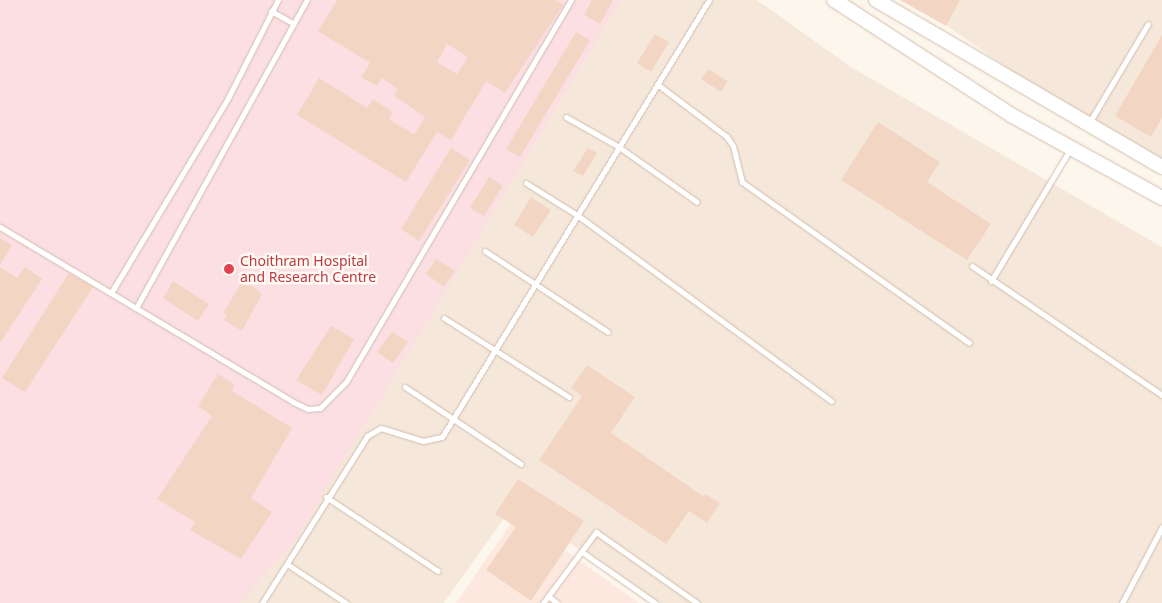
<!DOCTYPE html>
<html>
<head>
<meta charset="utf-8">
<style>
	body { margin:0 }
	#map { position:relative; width:1162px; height:603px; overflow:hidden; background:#fdf6ec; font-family:"Noto Sans",sans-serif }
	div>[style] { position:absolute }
	.residential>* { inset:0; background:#f5e8da }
	.commercial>* { inset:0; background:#fde8e0 }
	.medical>* { inset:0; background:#fbdfe3 }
	.building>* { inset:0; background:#f3d5c3 }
	.roads { filter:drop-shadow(0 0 1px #d1beb0) drop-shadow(0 0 1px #d1beb0) }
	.service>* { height:5px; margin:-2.5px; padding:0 2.5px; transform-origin:2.5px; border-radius:2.5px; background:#fff }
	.secondary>* { height:14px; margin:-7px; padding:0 7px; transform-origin:7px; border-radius:7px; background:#fff }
	.dots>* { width:14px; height:14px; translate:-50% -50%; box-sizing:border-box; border:2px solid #fffaf3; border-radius:50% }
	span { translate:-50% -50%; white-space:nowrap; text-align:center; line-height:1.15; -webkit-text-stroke:5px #fffaf3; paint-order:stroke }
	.health-label { font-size:14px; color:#be3a42 }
	.left { translate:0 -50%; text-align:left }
</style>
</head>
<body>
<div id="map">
	<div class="residential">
		<div style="clip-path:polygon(0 0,757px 0,851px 67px,1162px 247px,1162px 603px,659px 603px,513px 505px,444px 603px,0 603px)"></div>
		<div style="clip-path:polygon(910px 0,1162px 0,1162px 164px,1068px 110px)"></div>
	</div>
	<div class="commercial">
		<div style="clip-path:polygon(516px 516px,639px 603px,456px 603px)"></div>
	</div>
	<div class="medical">
		<div style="clip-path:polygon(0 0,621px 0,296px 539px,240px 603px,0 603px)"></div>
	</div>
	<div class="building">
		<div style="clip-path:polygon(evenodd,337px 0,555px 0,563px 5px,505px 93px,486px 81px,451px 140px,437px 132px,406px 182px,297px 115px,319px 78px,367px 108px,373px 99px,393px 112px,389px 119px,414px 135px,425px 117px,394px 96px,398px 89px,382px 78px,377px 86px,361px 77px,370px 63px,318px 31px,337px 0,447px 44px,468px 57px,457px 74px,437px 62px,447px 44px)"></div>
		<div style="clip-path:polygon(592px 0,613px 0,600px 24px,584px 15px)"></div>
		<div style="clip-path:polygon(900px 0,960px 0,946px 26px)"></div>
		<div style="clip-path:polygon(576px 32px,590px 40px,520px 157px,506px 149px)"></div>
		<div style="clip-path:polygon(655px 34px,669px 42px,651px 72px,637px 63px)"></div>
		<div style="clip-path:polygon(1162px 35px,1162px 118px,1151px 137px,1115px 116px)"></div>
		<div style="clip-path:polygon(708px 69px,728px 81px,721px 92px,701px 79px)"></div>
		<div style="clip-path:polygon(878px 122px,940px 162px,927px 182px,991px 224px,967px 260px,841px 180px)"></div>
		<div style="clip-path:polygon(451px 148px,470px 160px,419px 241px,401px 229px)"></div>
		<div style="clip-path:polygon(588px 148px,597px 153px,583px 176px,573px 171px)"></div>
		<div style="clip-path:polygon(489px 177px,503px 186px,484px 216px,470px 208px)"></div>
		<div style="clip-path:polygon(531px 197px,551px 210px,533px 237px,514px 225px)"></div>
		<div style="clip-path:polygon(0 238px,12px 245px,0 265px)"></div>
		<div style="clip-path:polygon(436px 259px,455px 271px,444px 287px,426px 274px)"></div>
		<div style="clip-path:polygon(0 267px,17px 278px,25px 267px,42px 279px,0 343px)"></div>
		<div style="clip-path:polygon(69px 273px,93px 287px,25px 392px,2px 378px)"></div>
		<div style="clip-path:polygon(244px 279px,262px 294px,242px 331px,224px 320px,227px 315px,223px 313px)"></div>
		<div style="clip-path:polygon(173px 281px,209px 304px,198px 321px,163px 298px)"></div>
		<div style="clip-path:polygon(331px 326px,354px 339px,322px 395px,296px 380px)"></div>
		<div style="clip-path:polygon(392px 332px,408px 342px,393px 363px,377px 352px)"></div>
		<div style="clip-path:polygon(587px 365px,635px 397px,611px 433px,703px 496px,705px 494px,720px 503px,707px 523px,689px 511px,666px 544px,539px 460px,582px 396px,571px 388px)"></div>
		<div style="clip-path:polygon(218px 374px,234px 384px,232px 391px,292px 428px,251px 498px,272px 512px,241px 559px,190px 530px,195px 522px,157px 499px,212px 416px,198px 406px)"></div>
		<div style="clip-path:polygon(518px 479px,584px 521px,531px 601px,486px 570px,516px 527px,495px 514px)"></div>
	</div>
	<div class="roads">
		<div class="service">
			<div style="left:271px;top:11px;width:25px;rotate:29deg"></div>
			<div style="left:657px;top:84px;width:88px;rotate:37.1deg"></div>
			<div style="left:727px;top:137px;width:11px;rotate:56deg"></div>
			<div style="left:733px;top:146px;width:37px;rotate:76deg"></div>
			<div style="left:742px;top:182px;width:278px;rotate:35.3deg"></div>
			<div style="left:566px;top:117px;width:61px;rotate:29.5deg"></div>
			<div style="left:619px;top:147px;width:95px;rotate:35.2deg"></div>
			<div style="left:1089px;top:123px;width:115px;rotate:-59.2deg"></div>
			<div style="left:526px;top:183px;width:60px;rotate:32.1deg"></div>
			<div style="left:577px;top:215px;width:315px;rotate:36.2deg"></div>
			<div style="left:0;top:227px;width:341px;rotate:30.8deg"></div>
			<div style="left:293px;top:402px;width:17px;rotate:25deg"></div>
			<div style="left:308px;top:409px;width:12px;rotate:-5deg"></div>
			<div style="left:320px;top:408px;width:37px;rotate:-45deg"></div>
			<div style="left:346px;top:382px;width:443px;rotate:-59.5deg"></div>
			<div style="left:485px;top:251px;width:147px;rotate:33.4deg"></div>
			<div style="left:972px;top:266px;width:230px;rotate:34.2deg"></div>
			<div style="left:991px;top:281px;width:155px;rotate:-59deg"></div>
			<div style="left:111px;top:293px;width:227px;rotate:-59deg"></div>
			<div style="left:228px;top:98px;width:110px;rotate:-63deg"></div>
			<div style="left:136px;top:308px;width:352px;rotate:-61deg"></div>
			<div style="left:444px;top:318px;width:148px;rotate:32.3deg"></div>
			<div style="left:405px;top:387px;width:139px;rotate:33.6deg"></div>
			<div style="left:326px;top:497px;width:134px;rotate:33.5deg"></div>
			<div style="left:582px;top:552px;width:89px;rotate:34.9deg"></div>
			<div style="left:287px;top:564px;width:71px;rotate:33.5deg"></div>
			<div style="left:548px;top:596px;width:11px;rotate:38deg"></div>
			<div style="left:262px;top:603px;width:197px;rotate:-57.8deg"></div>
			<div style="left:367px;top:436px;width:16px;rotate:-30deg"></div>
			<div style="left:381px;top:428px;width:44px;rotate:17.2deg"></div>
			<div style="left:423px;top:441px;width:19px;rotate:-12deg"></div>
			<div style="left:442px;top:437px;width:512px;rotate:-58.58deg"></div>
			<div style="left:543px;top:603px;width:89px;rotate:-53.3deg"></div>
			<div style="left:596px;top:532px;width:123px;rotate:35.1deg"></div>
			<div style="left:1122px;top:603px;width:86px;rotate:-62.2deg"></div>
		</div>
		<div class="secondary">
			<div style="left:834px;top:0;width:211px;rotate:33deg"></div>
			<div style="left:1011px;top:115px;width:172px;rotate:28.8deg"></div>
			<div style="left:876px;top:0;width:331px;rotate:30.3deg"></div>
		</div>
	</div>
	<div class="dots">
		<div style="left:229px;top:269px;background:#e0444e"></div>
	</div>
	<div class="health-label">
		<span class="left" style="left:240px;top:269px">Choithram Hospital<br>and Research Centre</span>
	</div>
</div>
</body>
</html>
